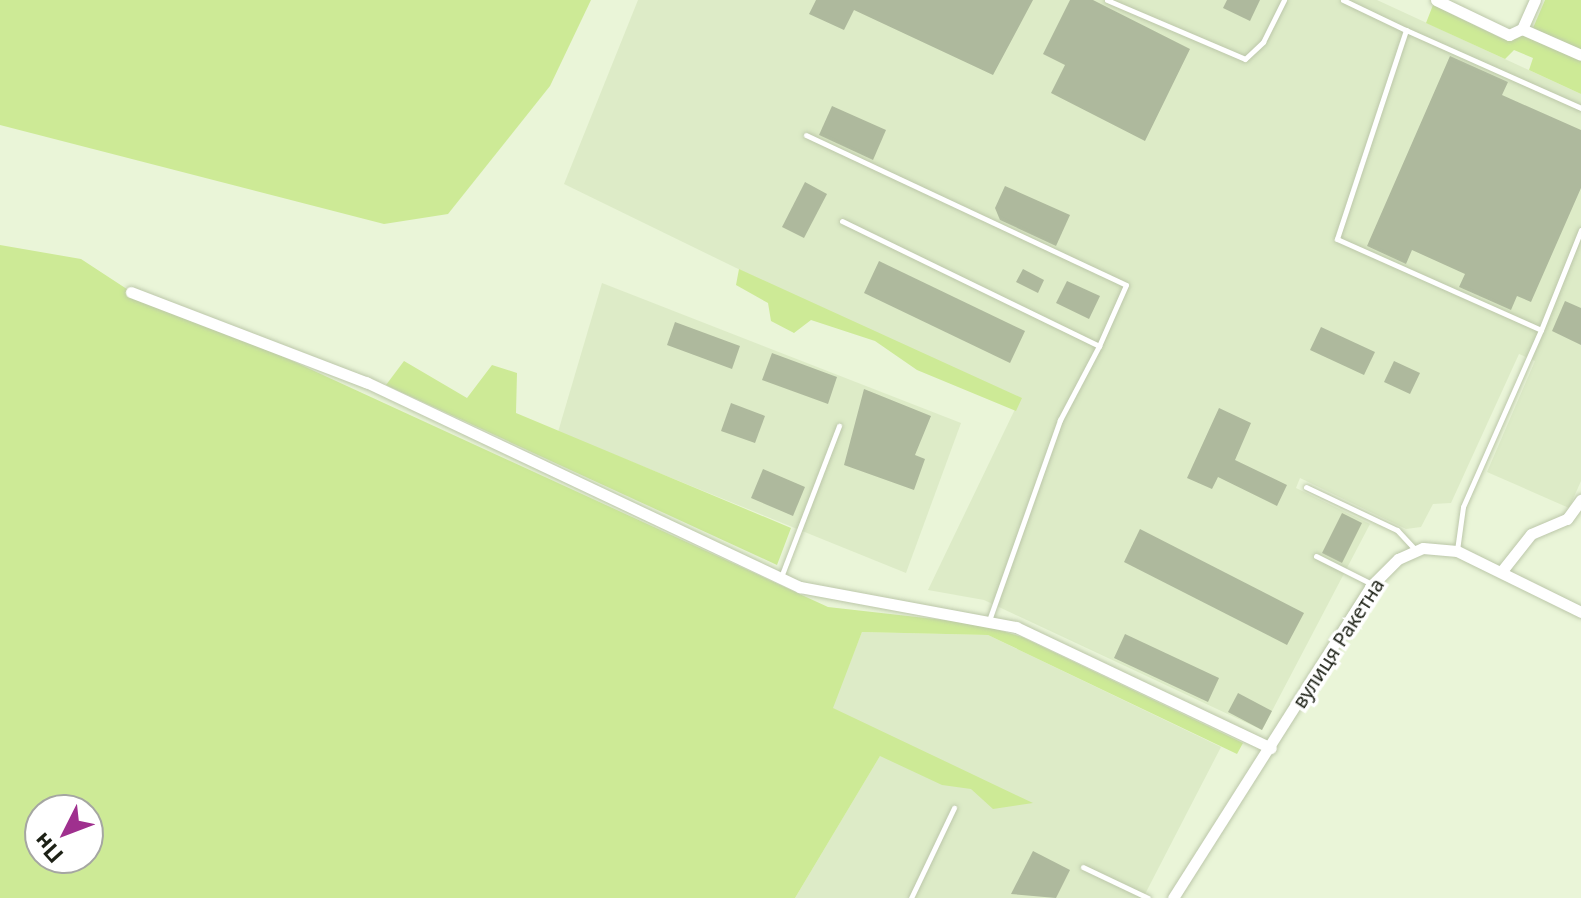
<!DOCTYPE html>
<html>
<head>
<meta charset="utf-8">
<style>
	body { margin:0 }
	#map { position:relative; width:1581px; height:898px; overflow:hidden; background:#eaf5d8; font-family:"Noto Sans",sans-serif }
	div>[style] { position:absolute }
	.built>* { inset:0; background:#ddebc7 }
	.green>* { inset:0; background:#cdea96 }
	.building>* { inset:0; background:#aeb99d }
	.roads { filter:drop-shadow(0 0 2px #bcc7aa) drop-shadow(0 0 2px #bcc7aa) }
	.lane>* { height:5px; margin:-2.5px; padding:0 2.5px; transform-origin:2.5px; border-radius:2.5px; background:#fff }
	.street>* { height:11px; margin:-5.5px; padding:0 5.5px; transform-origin:5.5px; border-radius:5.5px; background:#fff }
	span { translate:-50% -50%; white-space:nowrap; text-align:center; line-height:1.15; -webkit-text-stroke:7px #fff; paint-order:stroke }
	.street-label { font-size:20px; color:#1d2116 }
	.north { position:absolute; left:24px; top:794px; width:80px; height:80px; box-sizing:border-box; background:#fff; border:2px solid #a5a6a2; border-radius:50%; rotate:228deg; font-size:22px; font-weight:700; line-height:32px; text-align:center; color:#1d2116 }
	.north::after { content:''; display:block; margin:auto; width:28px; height:36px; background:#9f308e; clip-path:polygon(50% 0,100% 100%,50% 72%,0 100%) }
</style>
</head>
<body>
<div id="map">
	<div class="built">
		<div style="clip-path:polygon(638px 0,1377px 0,1581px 94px,1581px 481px,1569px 508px,1487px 472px,1535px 361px,1519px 354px,1451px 503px,1433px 504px,1421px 527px,1406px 529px,1300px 478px,1296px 488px,1370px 524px,1262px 730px,984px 600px,928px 590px,1017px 405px,564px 184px)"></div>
		<div style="clip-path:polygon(602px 283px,961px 423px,906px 573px,558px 432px)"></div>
		<div style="clip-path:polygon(862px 632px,988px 635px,1221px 747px,1143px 898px,795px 898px,890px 739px,832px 708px)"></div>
	</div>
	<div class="green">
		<div style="clip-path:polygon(0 0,591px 0,550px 86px,448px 214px,384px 224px,0 125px)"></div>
		<div style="clip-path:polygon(1545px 0,1581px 0,1581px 50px,1533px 28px)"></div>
		<div style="clip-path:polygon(1433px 5px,1503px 39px,1526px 35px,1581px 58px,1581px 94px,1529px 70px,1533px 58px,1514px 50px,1505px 59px,1426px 23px)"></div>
		<div style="clip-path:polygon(evenodd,0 245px,81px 259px,139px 297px,188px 313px,828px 607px,979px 624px,1022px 637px,1243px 743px,1237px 754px,988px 635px,862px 632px,833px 708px,1033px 803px,993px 809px,971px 789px,942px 785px,880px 756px,795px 898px,0 898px,0 245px,40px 810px,88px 810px,88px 858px,40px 858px,40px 810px)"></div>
		<div style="clip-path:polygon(739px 269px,1022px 398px,1016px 411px,917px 370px,875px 341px,811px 320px,794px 333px,771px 321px,768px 303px,736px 285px)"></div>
		<div style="clip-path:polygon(404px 361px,467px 398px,492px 365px,517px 373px,516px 413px,791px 528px,777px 565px,386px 385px)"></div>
	</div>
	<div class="building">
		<div style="clip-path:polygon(816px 0,1033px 0,993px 75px,854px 10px,844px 30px,809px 14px)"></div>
		<div style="clip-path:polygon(1070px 0,1093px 0,1190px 49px,1145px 141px,1051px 93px,1065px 65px,1043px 54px)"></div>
		<div style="clip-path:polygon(1227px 0,1260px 0,1250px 21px,1223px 8px)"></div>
		<div style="clip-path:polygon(1450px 56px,1508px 82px,1502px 95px,1581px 130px,1581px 188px,1531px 302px,1517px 296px,1511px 310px,1459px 287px,1465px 274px,1412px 250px,1406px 264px,1367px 246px)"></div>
		<div style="clip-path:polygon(832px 106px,886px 130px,873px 160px,819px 135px)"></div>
		<div style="clip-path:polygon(805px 182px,827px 194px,804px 238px,782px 227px)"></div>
		<div style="clip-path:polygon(1005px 186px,1070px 215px,1056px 246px,1000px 220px,995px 208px)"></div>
		<div style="clip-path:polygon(879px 261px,1025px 331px,1010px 363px,864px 293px)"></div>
		<div style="clip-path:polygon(1023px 269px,1044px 280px,1038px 293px,1016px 282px)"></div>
		<div style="clip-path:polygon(1067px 281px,1100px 296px,1089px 319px,1056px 303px)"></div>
		<div style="clip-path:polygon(1565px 301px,1581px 308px,1581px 345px,1552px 331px)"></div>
		<div style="clip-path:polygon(675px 322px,740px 346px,732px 369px,667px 345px)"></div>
		<div style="clip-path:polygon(1321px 327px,1375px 352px,1364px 375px,1310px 350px)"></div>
		<div style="clip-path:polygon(772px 353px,837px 377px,828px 404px,762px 380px)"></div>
		<div style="clip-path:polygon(1394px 361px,1420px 373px,1410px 394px,1384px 382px)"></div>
		<div style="clip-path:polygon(864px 389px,931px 416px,915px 455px,925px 459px,914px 490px,844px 465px)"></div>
		<div style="clip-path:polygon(731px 403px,765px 416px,755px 443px,721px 431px)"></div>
		<div style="clip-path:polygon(1219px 408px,1251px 423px,1235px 460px,1287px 485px,1277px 506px,1218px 477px,1212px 489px,1187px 478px)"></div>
		<div style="clip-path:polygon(763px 469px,805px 487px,793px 516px,751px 498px)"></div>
		<div style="clip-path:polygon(1342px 513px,1362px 523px,1342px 563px,1322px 553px)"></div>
		<div style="clip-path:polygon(1140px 529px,1304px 613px,1287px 645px,1124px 562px)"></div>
		<div style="clip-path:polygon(1125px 634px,1219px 678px,1208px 702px,1114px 658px)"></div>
		<div style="clip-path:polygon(1238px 693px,1272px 711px,1262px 730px,1228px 712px)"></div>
		<div style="clip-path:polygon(1033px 851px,1070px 870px,1056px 898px,1011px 894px)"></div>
	</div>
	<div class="roads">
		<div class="lane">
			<div style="left:1107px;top:0;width:150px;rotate:23.1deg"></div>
			<div style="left:1245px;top:59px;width:25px;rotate:-43deg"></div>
			<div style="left:1263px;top:42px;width:47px;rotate:-63.4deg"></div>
			<div style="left:1343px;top:0;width:70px;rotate:25.5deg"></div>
			<div style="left:1406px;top:30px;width:220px;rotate:108.3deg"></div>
			<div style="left:1337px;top:239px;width:223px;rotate:24deg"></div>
			<div style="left:1541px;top:330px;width:193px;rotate:113.8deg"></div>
			<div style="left:1463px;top:507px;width:43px;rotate:97.9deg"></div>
			<div style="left:1406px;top:30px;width:192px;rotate:24deg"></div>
			<div style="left:806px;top:135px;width:353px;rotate:25.1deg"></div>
			<div style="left:1126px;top:285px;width:67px;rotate:113.9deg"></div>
			<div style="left:842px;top:221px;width:286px;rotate:25.9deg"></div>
			<div style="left:1099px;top:346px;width:84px;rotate:117.8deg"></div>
			<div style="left:1060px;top:420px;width:212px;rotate:109.5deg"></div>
			<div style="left:1541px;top:330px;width:108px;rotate:-68.2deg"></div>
			<div style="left:1306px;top:487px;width:101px;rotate:25.3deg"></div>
			<div style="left:1397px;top:530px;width:26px;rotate:47deg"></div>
			<div style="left:1316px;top:556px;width:63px;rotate:26.6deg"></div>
			<div style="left:781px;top:577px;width:162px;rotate:-69deg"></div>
			<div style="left:1083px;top:867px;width:72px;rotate:25.5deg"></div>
			<div style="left:911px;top:898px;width:100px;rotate:-64.5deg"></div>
		</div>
		<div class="street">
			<div style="left:1436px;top:0;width:81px;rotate:25.6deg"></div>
			<div style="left:1509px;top:35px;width:14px;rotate:-25deg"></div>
			<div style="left:1522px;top:29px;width:32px;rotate:-66deg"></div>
			<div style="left:1522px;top:29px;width:64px;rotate:23.8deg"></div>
			<div style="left:131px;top:292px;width:252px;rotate:21deg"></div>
			<div style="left:366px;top:382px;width:480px;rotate:25.3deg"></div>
			<div style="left:800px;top:587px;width:220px;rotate:10.5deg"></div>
			<div style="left:1016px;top:627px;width:282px;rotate:25.4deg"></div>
			<div style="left:1501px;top:572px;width:48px;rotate:-51.7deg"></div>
			<div style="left:1531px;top:534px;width:39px;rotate:-23deg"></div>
			<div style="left:1567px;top:519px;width:24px;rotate:-54deg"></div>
			<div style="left:1173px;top:898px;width:368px;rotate:-57.6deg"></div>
			<div style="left:1370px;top:587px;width:40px;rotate:-45deg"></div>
			<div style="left:1398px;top:559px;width:27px;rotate:-24deg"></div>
			<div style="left:1423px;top:548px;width:34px;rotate:5deg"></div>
			<div style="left:1457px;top:551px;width:138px;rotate:26.2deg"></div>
		</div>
	</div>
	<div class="street-label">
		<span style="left:1338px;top:643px;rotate:-57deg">вулиця Ракетна</span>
	</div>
	<div class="north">Пн</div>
</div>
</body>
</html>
